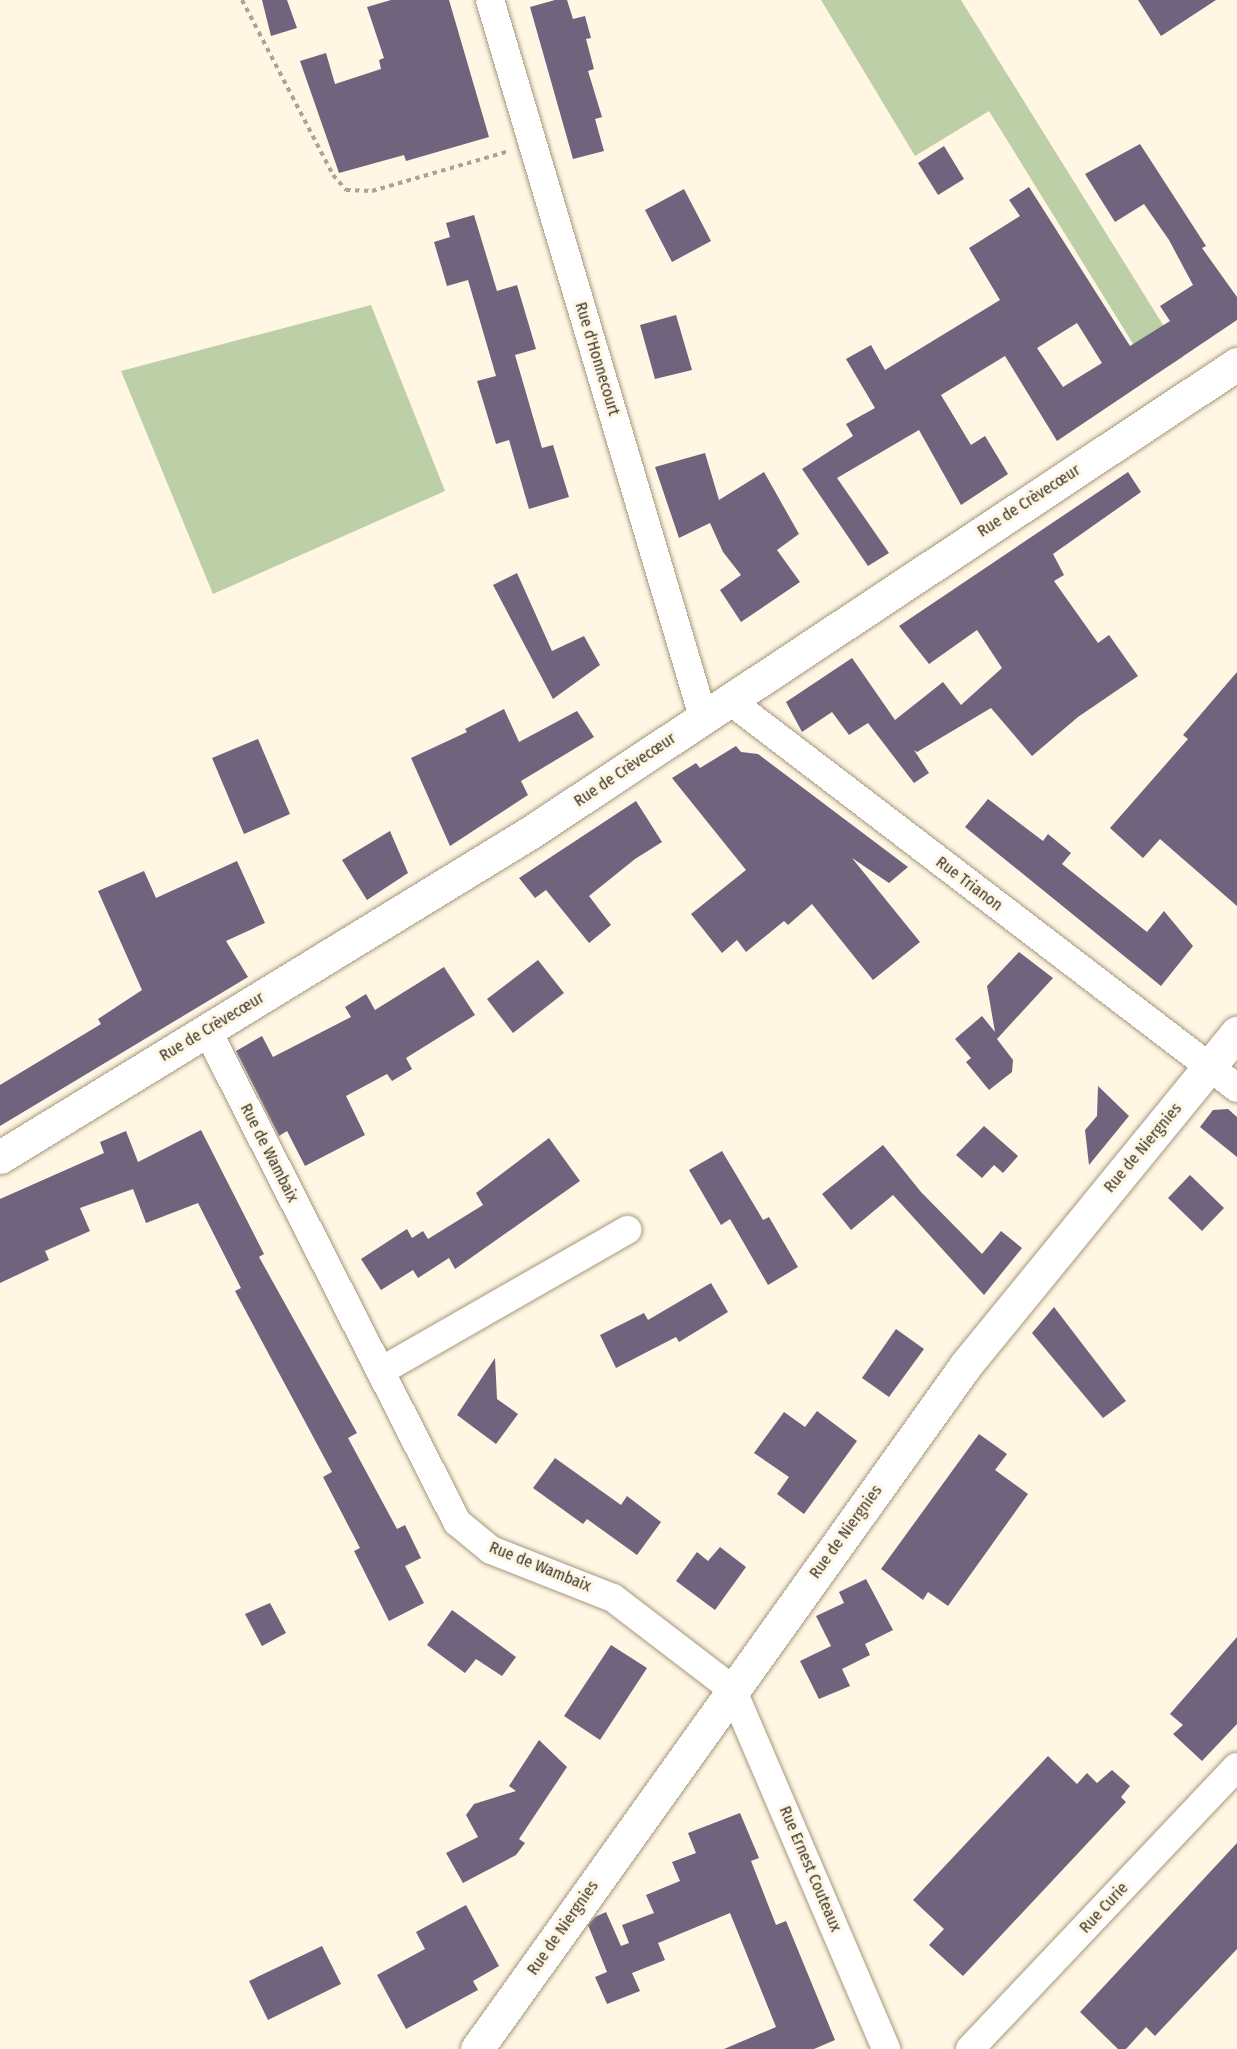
<!DOCTYPE html>
<html>
<head>
<meta charset="utf-8">
<style>
	body { margin:0 }
	#map { position:relative; width:1237px; height:2049px; overflow:hidden; background:#fff6e4; font-family:"Fira Sans Condensed",sans-serif }
	div>[style] { position:absolute }
	.green>* { inset:0; background:#bccfa6 }
	.building>* { inset:0; background:#6f637e }
	.path>* { height:4px; margin-top:-2px; transform-origin:0; background:repeating-linear-gradient(90deg,#aba495 0 4.5px,transparent 0 9px) }
	.roads { filter:drop-shadow(0 0 2px #a5987c) drop-shadow(0 0 2px #a5987c) }
	.street>* { height:28px; margin:-14px; padding:0 14px; transform-origin:14px; border-radius:14px; background:#fff }
	.secondary>* { height:33px; margin:-16.5px; padding:0 16.5px; transform-origin:16.5px; border-radius:16.5px; background:#fff }
	span { translate:-50% -50%; white-space:nowrap; text-align:center; line-height:1.15; -webkit-text-stroke:6px #fff6e4; paint-order:stroke }
	.street-label { font-size:16px; color:#3d382c }
</style>
</head>
<body>
<div id="map">
	<div class="green">
		<div style="clip-path:polygon(821px 0,961px 0,1183px 357px,1153px 376px,989px 111px,915px 156px)"></div>
		<div style="clip-path:polygon(371px 305px,445px 491px,213px 594px,121px 371px)"></div>
	</div>
	<div class="building">
		<div style="clip-path:polygon(262px 0,287px 0,297px 28px,271px 36px)"></div>
		<div style="clip-path:polygon(391px 0,449px 0,489px 137px,406px 161px,404px 155px,339px 173px,300px 61px,326px 53px,335px 84px,381px 69px,379px 60px,384px 58px,367px 7px)"></div>
		<div style="clip-path:polygon(555px 0,567px 0,573px 19px,585px 16px,591px 38px,586px 39px,594px 69px,588px 71px,602px 117px,595px 119px,604px 151px,573px 159px,530px 7px)"></div>
		<div style="clip-path:polygon(1138px 0,1216px 0,1161px 36px)"></div>
		<div style="clip-path:polygon(evenodd,1140px 144px,1206px 246px,1202px 248px,1237px 297px,1237px 320px,1057px 441px,1005px 356px,941px 395px,971px 445px,985px 436px,1008px 474px,961px 505px,919px 430px,837px 478px,889px 553px,868px 566px,802px 469px,853px 436px,846px 424px,875px 408px,846px 359px,871px 345px,885px 370px,1000px 300px,969px 248px,1020px 216px,1009px 200px,1029px 187px,1130px 346px,1170px 321px,1160px 306px,1193px 285px,1169px 240px,1144px 204px,1115px 222px,1085px 174px,1140px 144px,1077px 323px,1102px 363px,1063px 387px,1037px 348px,1077px 323px)"></div>
		<div style="clip-path:polygon(944px 146px,964px 179px,938px 195px,918px 163px)"></div>
		<div style="clip-path:polygon(684px 189px,711px 241px,672px 262px,645px 210px)"></div>
		<div style="clip-path:polygon(474px 215px,497px 291px,517px 285px,536px 349px,515px 355px,542px 448px,553px 445px,569px 497px,529px 509px,509px 440px,496px 444px,477px 381px,496px 376px,468px 280px,447px 286px,434px 242px,450px 237px,446px 223px)"></div>
		<div style="clip-path:polygon(676px 315px,692px 370px,655px 379px,640px 325px)"></div>
		<div style="clip-path:polygon(705px 453px,719px 500px,764px 472px,799px 534px,777px 550px,800px 582px,741px 622px,720px 590px,741px 575px,723px 552px,710px 523px,679px 538px,655px 467px)"></div>
		<div style="clip-path:polygon(1128px 472px,1141px 492px,1053px 554px,1064px 575px,1054px 581px,1098px 643px,1109px 635px,1138px 676px,1078px 717px,1032px 756px,991px 708px,917px 752px,914px 750px,929px 773px,914px 783px,868px 723px,849px 735px,832px 712px,802px 732px,786px 702px,852px 658px,895px 720px,943px 682px,961px 705px,1002px 668px,977px 630px,929px 664px,899px 626px)"></div>
		<div style="clip-path:polygon(517px 573px,552px 651px,584px 636px,600px 665px,553px 699px,493px 585px)"></div>
		<div style="clip-path:polygon(1237px 672px,1237px 906px,1160px 839px,1143px 858px,1110px 828px,1188px 739px,1183px 735px)"></div>
		<div style="clip-path:polygon(504px 709px,519px 742px,577px 711px,594px 737px,521px 781px,528px 795px,450px 846px,411px 758px,467px 732px,465px 729px)"></div>
		<div style="clip-path:polygon(258px 739px,290px 814px,244px 834px,212px 758px)"></div>
		<div style="clip-path:polygon(736px 746px,741px 752px,758px 754px,908px 867px,889px 883px,852px 858px,920px 942px,873px 980px,812px 904px,788px 925px,784px 921px,746px 952px,737px 940px,722px 953px,691px 914px,746px 870px,672px 778px,696px 763px,700px 768px)"></div>
		<div style="clip-path:polygon(988px 799px,1043px 841px,1048px 834px,1071px 853px,1062px 864px,1147px 932px,1164px 911px,1193px 946px,1161px 986px,965px 827px)"></div>
		<div style="clip-path:polygon(636px 801px,662px 842px,635px 859px,589px 896px,611px 925px,589px 943px,546px 890px,535px 898px,519px 878px)"></div>
		<div style="clip-path:polygon(390px 831px,408px 873px,367px 900px,342px 860px)"></div>
		<div style="clip-path:polygon(237px 861px,265px 923px,226px 941px,248px 977px,0 1126px,0 1085px,101px 1024px,98px 1019px,142px 990px,98px 891px,144px 871px,156px 898px)"></div>
		<div style="clip-path:polygon(1019px 952px,1053px 978px,997px 1039px,1013px 1060px,1012px 1072px,989px 1090px,966px 1062px,971px 1058px,955px 1039px,982px 1016px,995px 1032px,987px 986px)"></div>
		<div style="clip-path:polygon(538px 960px,564px 993px,513px 1033px,487px 999px)"></div>
		<div style="clip-path:polygon(444px 967px,475px 1015px,406px 1058px,412px 1069px,392px 1081px,387px 1074px,346px 1096px,365px 1135px,305px 1166px,287px 1131px,279px 1136px,236px 1051px,262px 1036px,273px 1057px,351px 1017px,345px 1007px,366px 994px,375px 1010px)"></div>
		<div style="clip-path:polygon(1098px 1086px,1129px 1116px,1089px 1165px,1085px 1130px,1097px 1116px)"></div>
		<div style="clip-path:polygon(1228px 1109px,1237px 1117px,1237px 1157px,1200px 1127px,1213px 1110px)"></div>
		<div style="clip-path:polygon(984px 1126px,1018px 1156px,1003px 1173px,994px 1165px,982px 1178px,956px 1155px)"></div>
		<div style="clip-path:polygon(201px 1130px,264px 1254px,259px 1257px,357px 1433px,348px 1438px,397px 1529px,405px 1525px,421px 1558px,405px 1566px,424px 1603px,389px 1621px,354px 1551px,360px 1548px,323px 1477px,332px 1472px,235px 1291px,241px 1288px,198px 1203px,146px 1223px,133px 1189px,80px 1208px,90px 1231px,45px 1251px,49px 1260px,0 1283px,0 1199px,104px 1153px,100px 1142px,126px 1131px,138px 1162px)"></div>
		<div style="clip-path:polygon(549px 1138px,580px 1181px,455px 1269px,449px 1258px,418px 1278px,413px 1270px,381px 1290px,361px 1259px,407px 1229px,412px 1238px,423px 1231px,428px 1239px,483px 1205px,476px 1193px)"></div>
		<div style="clip-path:polygon(883px 1145px,921px 1192px,982px 1254px,1001px 1231px,1022px 1248px,984px 1295px,893px 1195px,851px 1230px,822px 1194px)"></div>
		<div style="clip-path:polygon(722px 1151px,763px 1220px,769px 1217px,798px 1267px,768px 1285px,730px 1219px,721px 1225px,689px 1170px)"></div>
		<div style="clip-path:polygon(1190px 1175px,1224px 1208px,1202px 1231px,1168px 1198px)"></div>
		<div style="clip-path:polygon(711px 1283px,728px 1312px,679px 1342px,676px 1337px,616px 1368px,600px 1335px,644px 1313px,648px 1320px)"></div>
		<div style="clip-path:polygon(1054px 1307px,1126px 1401px,1103px 1418px,1032px 1333px)"></div>
		<div style="clip-path:polygon(896px 1329px,924px 1349px,889px 1397px,862px 1378px)"></div>
		<div style="clip-path:polygon(495px 1358px,497px 1399px,518px 1414px,496px 1444px,457px 1415px)"></div>
		<div style="clip-path:polygon(817px 1411px,857px 1441px,804px 1514px,777px 1494px,789px 1477px,754px 1453px,784px 1412px,805px 1427px)"></div>
		<div style="clip-path:polygon(979px 1434px,1007px 1454px,995px 1470px,1028px 1494px,948px 1606px,928px 1592px,923px 1600px,881px 1569px)"></div>
		<div style="clip-path:polygon(555px 1458px,621px 1505px,627px 1496px,661px 1522px,637px 1555px,587px 1519px,583px 1524px,533px 1488px)"></div>
		<div style="clip-path:polygon(720px 1547px,746px 1567px,715px 1610px,676px 1581px,697px 1552px,708px 1561px)"></div>
		<div style="clip-path:polygon(866px 1579px,893px 1630px,865px 1644px,870px 1655px,842px 1669px,850px 1686px,819px 1699px,800px 1661px,831px 1646px,816px 1616px,844px 1603px,839px 1592px)"></div>
		<div style="clip-path:polygon(270px 1603px,286px 1633px,262px 1646px,245px 1614px)"></div>
		<div style="clip-path:polygon(452px 1610px,516px 1657px,502px 1676px,476px 1659px,465px 1673px,427px 1645px)"></div>
		<div style="clip-path:polygon(1237px 1637px,1237px 1724px,1202px 1761px,1173px 1734px,1183px 1725px,1170px 1714px)"></div>
		<div style="clip-path:polygon(611px 1645px,647px 1668px,600px 1740px,564px 1716px)"></div>
		<div style="clip-path:polygon(539px 1740px,567px 1767px,519px 1839px,525px 1843px,516px 1855px,463px 1883px,446px 1853px,478px 1837px,466px 1815px,474px 1804px,516px 1791px,509px 1786px)"></div>
		<div style="clip-path:polygon(1048px 1756px,1077px 1784px,1087px 1773px,1097px 1783px,1112px 1770px,1130px 1786px,1121px 1797px,1126px 1802px,963px 1976px,929px 1945px,944px 1929px,913px 1900px)"></div>
		<div style="clip-path:polygon(740px 1813px,759px 1858px,751px 1861px,776px 1925px,786px 1921px,835px 2040px,814px 2049px,724px 2049px,776px 2027px,730px 1913px,658px 1943px,665px 1960px,632px 1973px,640px 1991px,607px 2004px,595px 1977px,607px 1972px,588px 1925px,595px 1917px,606px 1912px,621px 1946px,629px 1943px,622px 1925px,654px 1913px,646px 1895px,680px 1881px,672px 1862px,696px 1853px,688px 1833px)"></div>
		<div style="clip-path:polygon(1237px 1843px,1237px 1949px,1155px 2036px,1146px 2027px,1126px 2049px,1118px 2049px,1080px 2012px)"></div>
		<div style="clip-path:polygon(466px 1905px,499px 1966px,473px 1981px,478px 1990px,406px 2029px,377px 1975px,425px 1949px,416px 1932px)"></div>
		<div style="clip-path:polygon(322px 1946px,341px 1984px,268px 2020px,249px 1981px)"></div>
	</div>
	<div class="path">
		<div style="left:242px;top:0;width:197px;rotate:62.5deg"></div>
		<div style="left:333px;top:175px;width:20px;rotate:49deg"></div>
		<div style="left:346px;top:190px;width:26px;rotate:2deg"></div>
		<div style="left:372px;top:191px;width:140px;rotate:-16.2deg"></div>
	</div>
	<div class="roads">
		<div class="street">
			<div style="left:490px;top:0;width:748px;rotate:73.45deg"></div>
			<div style="left:729px;top:700px;width:639px;rotate:37.37deg"></div>
			<div style="left:207px;top:1030px;width:552px;rotate:63.06deg"></div>
			<div style="left:457px;top:1522px;width:44px;rotate:39.5deg"></div>
			<div style="left:491px;top:1550px;width:131px;rotate:21.5deg"></div>
			<div style="left:613px;top:1598px;width:150px;rotate:37.4deg"></div>
			<div style="left:732px;top:1689px;width:392px;rotate:66.8deg"></div>
			<div style="left:381px;top:1371px;width:284px;rotate:-29.8deg"></div>
			<div style="left:970px;top:2049px;width:388px;rotate:-46.6deg"></div>
		</div>
		<div class="secondary">
			<div style="left:0;top:1157px;width:623px;rotate:-31.47deg"></div>
			<div style="left:531px;top:832px;width:847px;rotate:-33.54deg"></div>
			<div style="left:477px;top:2049px;width:839px;rotate:-54.45deg"></div>
			<div style="left:965px;top:1366px;width:430px;rotate:-50.8deg"></div>
		</div>
	</div>
	<div class="street-label">
		<span style="left:597px;top:359px;rotate:73deg">Rue d'Honnecourt</span>
		<span style="left:1029px;top:501px;rotate:-33deg">Rue de Crèvecœur</span>
		<span style="left:625px;top:770px;rotate:-34deg">Rue de Crèvecœur</span>
		<span style="left:969px;top:884px;rotate:37deg">Rue Trianon</span>
		<span style="left:212px;top:1027px;rotate:-31deg">Rue de Crèvecœur</span>
		<span style="left:1143px;top:1148px;rotate:-50deg">Rue de Niergnies</span>
		<span style="left:269px;top:1153px;rotate:63deg">Rue de Wambaix</span>
		<span style="left:846px;top:1532px;rotate:-54deg">Rue de Niergnies</span>
		<span style="left:540px;top:1567px;rotate:22deg">Rue de Wambaix</span>
		<span style="left:810px;top:1869px;rotate:67deg">Rue Ernest Couteaux</span>
		<span style="left:1104px;top:1908px;rotate:-47deg">Rue Curie</span>
		<span style="left:563px;top:1928px;rotate:-55deg">Rue de Niergnies</span>
	</div>
</div>
</body>
</html>
